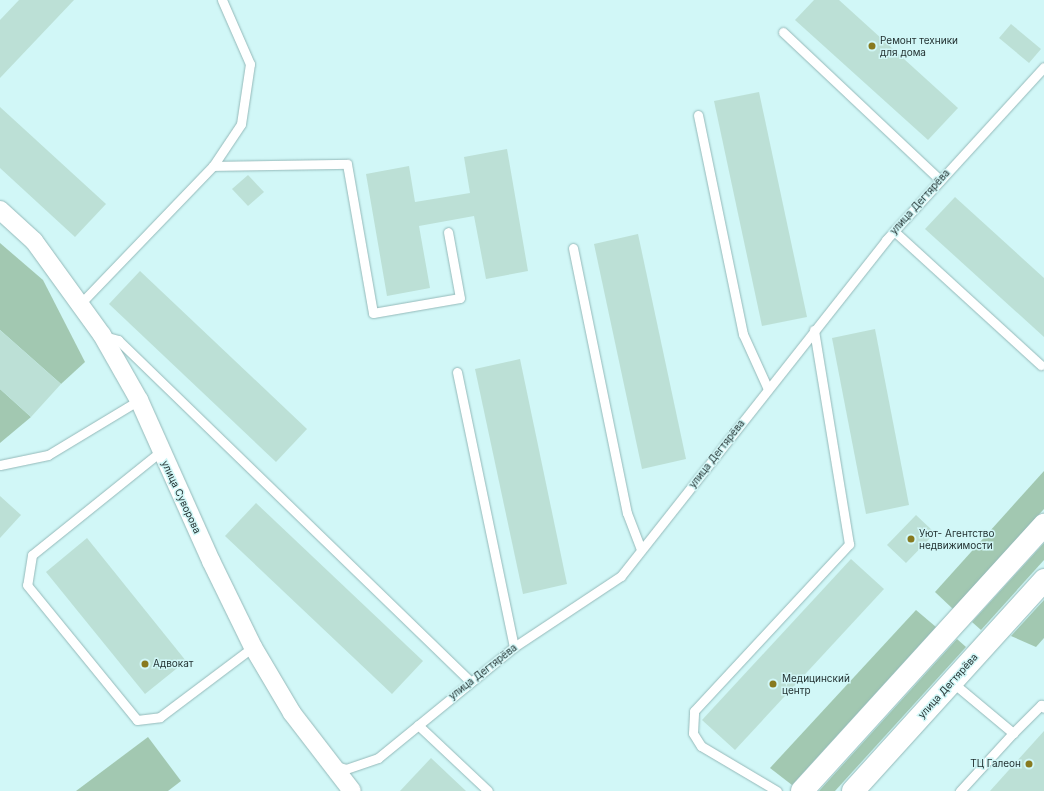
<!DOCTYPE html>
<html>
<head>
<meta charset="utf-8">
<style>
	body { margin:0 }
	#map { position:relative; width:1044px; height:791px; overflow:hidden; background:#d1f7f7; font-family:Inter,sans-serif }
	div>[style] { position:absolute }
	.green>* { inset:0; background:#a2c8b1 }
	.building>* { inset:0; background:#bce0d6 }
	.roads { filter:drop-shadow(0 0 1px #94b9b9) drop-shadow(0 0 1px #94b9b9) }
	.service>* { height:9px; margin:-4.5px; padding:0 4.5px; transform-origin:4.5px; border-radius:4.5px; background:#fff }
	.minor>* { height:18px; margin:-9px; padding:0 9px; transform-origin:9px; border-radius:9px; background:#fff }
	.secondary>* { height:22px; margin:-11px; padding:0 11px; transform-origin:11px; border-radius:11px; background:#fff }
	.dots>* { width:11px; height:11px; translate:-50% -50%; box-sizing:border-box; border:2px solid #d1f7f7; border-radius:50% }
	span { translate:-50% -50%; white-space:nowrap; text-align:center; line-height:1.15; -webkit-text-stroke:3px #d1f7f7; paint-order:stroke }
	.poi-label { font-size:10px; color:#1f2d2d }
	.left { translate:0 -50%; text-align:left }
	.right { translate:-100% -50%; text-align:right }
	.street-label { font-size:10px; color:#1f2d2d }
</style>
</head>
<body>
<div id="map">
	<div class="green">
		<div style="clip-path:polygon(0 243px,43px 280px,85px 362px,61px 384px,0 330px)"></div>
		<div style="clip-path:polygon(0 389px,31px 417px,0 443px)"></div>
		<div style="clip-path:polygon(1044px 471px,1044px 509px,953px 609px,935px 592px)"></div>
		<div style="clip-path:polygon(1044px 543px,1044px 560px,981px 630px,972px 622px)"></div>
		<div style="clip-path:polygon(1044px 600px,1044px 638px,1036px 647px,1011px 636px)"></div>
		<div style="clip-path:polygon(916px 610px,936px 627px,792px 785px,770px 768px)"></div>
		<div style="clip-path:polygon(957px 639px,966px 647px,835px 791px,819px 791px)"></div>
		<div style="clip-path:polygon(148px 737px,181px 781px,168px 791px,76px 791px)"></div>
	</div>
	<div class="building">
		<div style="clip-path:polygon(19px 0,74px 0,0 78px,0 20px)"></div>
		<div style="clip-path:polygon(814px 0,839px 0,958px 108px,928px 140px,795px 20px)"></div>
		<div style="clip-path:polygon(1011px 24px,1041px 49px,1029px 63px,999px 38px)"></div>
		<div style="clip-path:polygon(759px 92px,807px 317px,762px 326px,714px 101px)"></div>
		<div style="clip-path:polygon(0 107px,106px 204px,75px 237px,0 168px)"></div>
		<div style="clip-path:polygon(507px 149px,528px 271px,486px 279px,474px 216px,419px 226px,430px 288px,387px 296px,366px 174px,409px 166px,415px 202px,470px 193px,464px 157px)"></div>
		<div style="clip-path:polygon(248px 175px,264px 192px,248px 206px,232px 189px)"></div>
		<div style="clip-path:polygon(955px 197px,1044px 278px,1044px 337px,925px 229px)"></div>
		<div style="clip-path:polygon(638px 234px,686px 459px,642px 469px,594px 244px)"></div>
		<div style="clip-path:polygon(140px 271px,307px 429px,276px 462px,109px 304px)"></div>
		<div style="clip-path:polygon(875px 329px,909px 505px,866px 514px,832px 338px)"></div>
		<div style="clip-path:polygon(0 330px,61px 384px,31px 417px,0 389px)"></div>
		<div style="clip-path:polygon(520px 359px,567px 584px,523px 594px,475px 369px)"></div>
		<div style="clip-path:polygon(0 496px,21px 515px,0 538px)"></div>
		<div style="clip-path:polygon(256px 503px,423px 661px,392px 694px,225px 536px)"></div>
		<div style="clip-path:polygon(916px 515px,935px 533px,906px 563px,887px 545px)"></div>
		<div style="clip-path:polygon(87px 538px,186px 661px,145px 694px,46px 572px)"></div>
		<div style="clip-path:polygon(851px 559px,884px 589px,735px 750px,702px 720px)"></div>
		<div style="clip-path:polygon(1044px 731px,1044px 791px,990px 791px)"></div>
		<div style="clip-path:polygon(431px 758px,466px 791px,400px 791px)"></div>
	</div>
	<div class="roads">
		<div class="service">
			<div style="left:783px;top:32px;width:216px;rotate:43.3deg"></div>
			<div style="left:698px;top:115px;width:224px;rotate:78.4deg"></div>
			<div style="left:743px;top:334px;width:60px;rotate:65.6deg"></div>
			<div style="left:213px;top:166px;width:134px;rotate:-0.9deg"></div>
			<div style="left:347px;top:164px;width:151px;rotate:80.1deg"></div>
			<div style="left:373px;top:313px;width:88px;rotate:-9.8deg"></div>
			<div style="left:460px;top:298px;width:67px;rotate:-100.3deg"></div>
			<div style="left:894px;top:231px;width:199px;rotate:42.4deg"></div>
			<div style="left:573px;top:248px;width:270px;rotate:78.5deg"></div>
			<div style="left:627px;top:513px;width:39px;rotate:69deg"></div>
			<div style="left:81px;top:303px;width:190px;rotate:-46.1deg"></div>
			<div style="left:213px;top:166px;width:50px;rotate:-56.3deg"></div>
			<div style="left:241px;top:124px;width:61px;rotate:-81.5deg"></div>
			<div style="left:250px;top:64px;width:70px;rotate:-113.6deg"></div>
			<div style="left:104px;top:336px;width:15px;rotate:16deg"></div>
			<div style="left:118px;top:340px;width:490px;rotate:44.1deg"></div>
			<div style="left:457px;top:372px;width:281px;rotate:78.3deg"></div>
			<div style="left:160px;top:452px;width:164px;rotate:141.2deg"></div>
			<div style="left:32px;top:555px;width:30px;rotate:99deg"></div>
			<div style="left:27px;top:585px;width:174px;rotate:50.8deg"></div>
			<div style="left:137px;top:720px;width:23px;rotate:-7deg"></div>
			<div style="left:160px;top:717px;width:116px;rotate:-37deg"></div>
			<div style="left:0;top:465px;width:49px;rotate:-11.8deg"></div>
			<div style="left:48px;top:455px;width:106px;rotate:-31.1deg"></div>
			<div style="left:952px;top:682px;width:80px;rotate:39.9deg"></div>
			<div style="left:1013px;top:733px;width:79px;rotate:132.4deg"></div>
			<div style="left:418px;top:725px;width:96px;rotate:43.3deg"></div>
			<div style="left:1013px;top:733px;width:40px;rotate:-45deg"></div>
			<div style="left:1041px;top:705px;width:4px;rotate:45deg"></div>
			<div style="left:336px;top:766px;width:10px;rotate:17deg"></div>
			<div style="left:346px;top:769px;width:34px;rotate:-19deg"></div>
			<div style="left:378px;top:758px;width:176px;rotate:-39.2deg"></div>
			<div style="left:514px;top:647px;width:128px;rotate:-33.6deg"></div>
			<div style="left:621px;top:576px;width:428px;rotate:-51.7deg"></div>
			<div style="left:886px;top:240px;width:234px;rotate:-47.6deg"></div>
			<div style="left:777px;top:791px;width:88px;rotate:-149.4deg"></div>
			<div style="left:701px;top:746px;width:15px;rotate:-122deg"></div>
			<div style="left:693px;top:733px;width:22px;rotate:-87deg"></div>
			<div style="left:694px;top:711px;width:228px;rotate:-47.1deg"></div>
			<div style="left:849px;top:544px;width:217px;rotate:-99.3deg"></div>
		</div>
		<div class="minor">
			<div style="left:0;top:210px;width:46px;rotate:42.4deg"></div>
			<div style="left:34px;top:241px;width:116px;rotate:54.1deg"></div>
			<div style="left:102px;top:335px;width:75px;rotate:60.4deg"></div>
			<div style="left:139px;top:400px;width:176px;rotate:65.9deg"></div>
			<div style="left:211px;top:561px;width:96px;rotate:64deg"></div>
			<div style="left:253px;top:647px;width:77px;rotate:59.4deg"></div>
			<div style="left:292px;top:713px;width:98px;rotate:52.4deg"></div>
		</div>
		<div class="secondary">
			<div style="left:802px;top:791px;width:360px;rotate:-47.7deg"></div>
			<div style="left:853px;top:791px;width:285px;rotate:-47.8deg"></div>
		</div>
	</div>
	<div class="dots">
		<div style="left:872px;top:46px;background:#887a1f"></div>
		<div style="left:911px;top:539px;background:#887a1f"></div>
		<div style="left:145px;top:664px;background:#887a1f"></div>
		<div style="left:773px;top:684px;background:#887a1f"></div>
		<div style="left:1029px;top:764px;background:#887a1f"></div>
	</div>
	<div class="poi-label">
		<span class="left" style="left:880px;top:46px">Ремонт техники<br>для дома</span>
		<span class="left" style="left:919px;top:539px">Уют- Агентство<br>недвижимости</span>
		<span class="left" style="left:153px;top:664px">Адвокат</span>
		<span class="left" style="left:782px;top:684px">Медицинский<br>центр</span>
		<span class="right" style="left:1021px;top:764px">ТЦ Галеон</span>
	</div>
	<div class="street-label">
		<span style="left:920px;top:202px;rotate:-48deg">улица Дегтярёва</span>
		<span style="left:717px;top:454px;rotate:-52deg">улица Дегтярёва</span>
		<span style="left:181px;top:497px;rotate:65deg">улица Суворова</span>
		<span style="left:483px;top:672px;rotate:-38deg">улица Дегтярёва</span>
		<span style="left:948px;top:686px;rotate:-48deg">улица Дегтярёва</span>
	</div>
</div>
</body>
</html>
